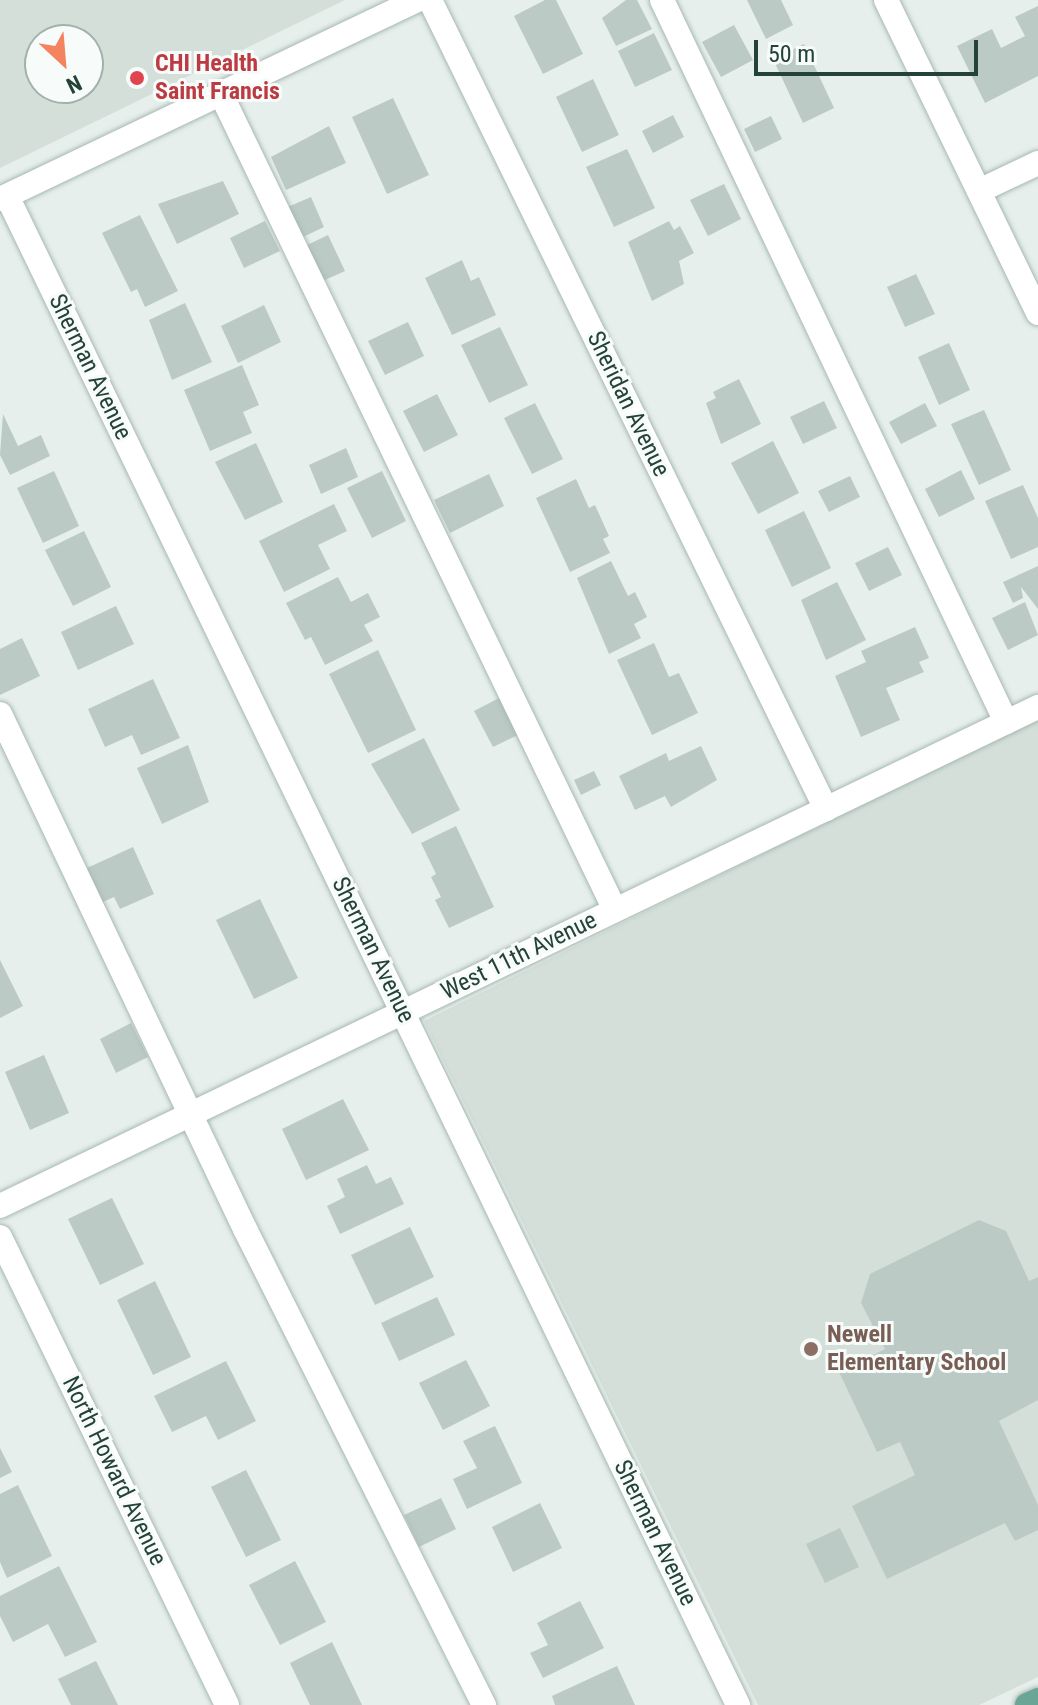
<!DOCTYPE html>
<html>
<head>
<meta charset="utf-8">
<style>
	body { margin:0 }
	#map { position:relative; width:1038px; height:1705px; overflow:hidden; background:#e6efeb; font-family:"Roboto Condensed",sans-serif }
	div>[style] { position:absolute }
	.built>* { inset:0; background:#d4dfda }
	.building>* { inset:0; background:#bbcac4 }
	.roads { filter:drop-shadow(0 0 2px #a8b8b2) drop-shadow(0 0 2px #a8b8b2) }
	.minor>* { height:24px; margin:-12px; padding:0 12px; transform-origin:12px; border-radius:12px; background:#fff }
	.major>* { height:24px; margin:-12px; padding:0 12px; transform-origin:12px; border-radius:12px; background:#6aa596 }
	.dots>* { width:22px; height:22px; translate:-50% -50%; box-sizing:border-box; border:4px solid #f7fbf9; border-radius:50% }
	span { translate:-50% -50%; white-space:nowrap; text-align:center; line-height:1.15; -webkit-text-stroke:6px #f7fbf9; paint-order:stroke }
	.health-label { font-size:24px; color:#be3a42; font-weight:700 }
	.left { translate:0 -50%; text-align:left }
	.street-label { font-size:24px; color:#24423a }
	.education-label { font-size:24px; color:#785e54; font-weight:700 }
	.north { position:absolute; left:24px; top:24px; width:80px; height:80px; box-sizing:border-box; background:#f7fbf9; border:2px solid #a3b1ad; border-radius:50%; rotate:154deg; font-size:22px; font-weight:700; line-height:32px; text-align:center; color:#24423a }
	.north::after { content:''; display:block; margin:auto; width:28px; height:36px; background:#f4845f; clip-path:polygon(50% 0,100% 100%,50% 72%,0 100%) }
	.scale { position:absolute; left:754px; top:40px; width:224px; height:36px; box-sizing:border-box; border:4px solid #24423a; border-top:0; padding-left:10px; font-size:24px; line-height:28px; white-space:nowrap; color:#24423a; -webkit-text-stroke:6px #f7fbf9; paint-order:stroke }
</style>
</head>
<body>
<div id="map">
	<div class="built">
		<div style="clip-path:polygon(evenodd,0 0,345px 0,0 168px,0 0,88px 40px,88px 88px,40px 88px,40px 40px,88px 40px)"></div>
		<div style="clip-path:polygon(1038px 718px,1038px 1677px,979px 1705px,758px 1705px,424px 1021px)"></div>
	</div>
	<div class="building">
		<div style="clip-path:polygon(545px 0,556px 0,583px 54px,543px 74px,514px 16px)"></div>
		<div style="clip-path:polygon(626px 0,637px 0,652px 29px,616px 46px,602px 18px)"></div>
		<div style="clip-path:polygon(747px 0,781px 0,793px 25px,766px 39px)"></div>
		<div style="clip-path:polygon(1038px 6px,1038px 76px,985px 103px,957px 46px,992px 29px,1001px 48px,1025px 36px,1015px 17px)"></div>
		<div style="clip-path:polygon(734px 25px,753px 60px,721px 77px,702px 42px)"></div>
		<div style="clip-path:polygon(654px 33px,672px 70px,635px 87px,618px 51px)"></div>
		<div style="clip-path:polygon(804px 44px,834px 108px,803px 123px,773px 59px)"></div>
		<div style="clip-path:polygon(593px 79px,619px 135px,582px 152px,556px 97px)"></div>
		<div style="clip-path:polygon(393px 98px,429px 175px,387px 194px,352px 117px)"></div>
		<div style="clip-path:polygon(673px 115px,684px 137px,653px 153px,642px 131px)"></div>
		<div style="clip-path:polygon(771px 116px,782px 139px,755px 152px,744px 129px)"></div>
		<div style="clip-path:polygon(329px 126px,346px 163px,286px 190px,271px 157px)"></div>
		<div style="clip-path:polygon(627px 149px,655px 208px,614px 227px,586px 167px)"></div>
		<div style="clip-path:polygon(223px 181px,239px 214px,177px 244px,158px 204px)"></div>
		<div style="clip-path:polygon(724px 184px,741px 219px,708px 236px,690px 200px)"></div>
		<div style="clip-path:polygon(311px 197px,324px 227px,297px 240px,283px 209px)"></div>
		<div style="clip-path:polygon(140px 215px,178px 291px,145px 307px,137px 289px,131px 292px,102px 233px)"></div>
		<div style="clip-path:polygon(265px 221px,280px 251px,244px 268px,230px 238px)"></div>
		<div style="clip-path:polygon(669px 221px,674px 230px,680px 226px,694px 253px,679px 261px,684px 284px,652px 301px,628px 242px)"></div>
		<div style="clip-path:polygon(328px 235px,345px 271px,316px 284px,299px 249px)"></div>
		<div style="clip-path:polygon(462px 260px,471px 281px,479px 277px,496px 315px,452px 335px,425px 278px)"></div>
		<div style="clip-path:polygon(916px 274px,935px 314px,905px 327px,887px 287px)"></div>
		<div style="clip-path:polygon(185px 303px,212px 362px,172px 380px,149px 320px)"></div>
		<div style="clip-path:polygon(264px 305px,281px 342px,238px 363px,221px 326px)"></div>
		<div style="clip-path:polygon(408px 322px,424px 356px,385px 375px,368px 341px)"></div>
		<div style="clip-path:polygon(500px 327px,528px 385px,489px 403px,461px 345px)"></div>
		<div style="clip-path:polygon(949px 343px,970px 390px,939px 405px,918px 357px)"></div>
		<div style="clip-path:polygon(242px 365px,259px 405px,243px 412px,252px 433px,210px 451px,184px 390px)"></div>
		<div style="clip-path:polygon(739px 379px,761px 424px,721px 444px,706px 403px,716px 398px,713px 392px)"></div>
		<div style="clip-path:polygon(437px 394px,458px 435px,424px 452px,403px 411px)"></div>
		<div style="clip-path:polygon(824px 401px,837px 428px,803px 444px,790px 417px)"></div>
		<div style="clip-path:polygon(535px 403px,563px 459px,532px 474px,504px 418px)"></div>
		<div style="clip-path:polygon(925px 403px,937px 426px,901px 444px,889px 422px)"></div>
		<div style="clip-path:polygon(984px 410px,1011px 470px,979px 485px,951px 424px)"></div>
		<div style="clip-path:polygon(3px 414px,18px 446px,41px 435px,50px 456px,10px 475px,0 455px)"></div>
		<div style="clip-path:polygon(773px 441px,799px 493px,758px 514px,731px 463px)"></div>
		<div style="clip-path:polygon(256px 443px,283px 502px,245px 520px,215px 462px)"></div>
		<div style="clip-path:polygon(346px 448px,358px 477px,321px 494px,309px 465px)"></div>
		<div style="clip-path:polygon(961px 470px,975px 499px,939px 517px,925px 489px)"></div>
		<div style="clip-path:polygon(54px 471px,79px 526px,43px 543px,17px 488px)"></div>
		<div style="clip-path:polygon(382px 471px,406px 521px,372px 538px,347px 488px)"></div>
		<div style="clip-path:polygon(489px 474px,504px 506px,450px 533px,434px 500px)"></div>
		<div style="clip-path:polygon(850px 476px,860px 497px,829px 512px,818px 491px)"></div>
		<div style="clip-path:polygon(576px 479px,589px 508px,595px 505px,609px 536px,603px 539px,610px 553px,570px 572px,536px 498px)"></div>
		<div style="clip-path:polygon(1023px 485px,1038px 518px,1038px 547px,1011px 559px,985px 501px)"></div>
		<div style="clip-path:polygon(334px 504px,347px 531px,318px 545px,330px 569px,284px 592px,259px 541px)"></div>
		<div style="clip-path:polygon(804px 511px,831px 568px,792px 587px,765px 530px)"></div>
		<div style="clip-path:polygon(84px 531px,111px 587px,73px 606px,45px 550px)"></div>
		<div style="clip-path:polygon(888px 547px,902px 575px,869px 591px,855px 563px)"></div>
		<div style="clip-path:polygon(611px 561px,628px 596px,635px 592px,647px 617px,634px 624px,641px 638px,609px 654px,577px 578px)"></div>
		<div style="clip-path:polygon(1038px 566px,1038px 609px,1021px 587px,1023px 598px,1013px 603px,1003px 582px)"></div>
		<div style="clip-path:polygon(338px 577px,351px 602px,368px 593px,380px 617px,364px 625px,373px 641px,325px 665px,311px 637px,305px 640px,286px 603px)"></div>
		<div style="clip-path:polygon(837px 582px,866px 640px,826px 660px,801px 600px)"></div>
		<div style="clip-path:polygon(1025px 602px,1038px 635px,1008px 650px,992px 618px)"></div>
		<div style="clip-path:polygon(116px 606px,134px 644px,78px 670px,61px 632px)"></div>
		<div style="clip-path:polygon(915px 627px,929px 658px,919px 662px,924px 672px,886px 688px,900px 720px,861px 737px,835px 676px,866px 662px,861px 651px)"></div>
		<div style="clip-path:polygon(22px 638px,40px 676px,0 695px,0 649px)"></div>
		<div style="clip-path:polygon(654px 643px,669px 677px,679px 673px,698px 713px,652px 735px,617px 660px)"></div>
		<div style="clip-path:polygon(378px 650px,416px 730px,368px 753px,329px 674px)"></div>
		<div style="clip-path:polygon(153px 679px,180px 738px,141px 755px,132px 735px,105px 747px,88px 709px)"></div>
		<div style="clip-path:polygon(499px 698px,518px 735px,493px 747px,474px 711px)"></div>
		<div style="clip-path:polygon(424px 738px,460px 810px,412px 834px,371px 764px)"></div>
		<div style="clip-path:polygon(188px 745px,209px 802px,162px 824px,137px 768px)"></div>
		<div style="clip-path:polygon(701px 746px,717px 780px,671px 807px,665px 796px,635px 810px,619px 776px,666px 753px,669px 761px)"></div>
		<div style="clip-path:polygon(594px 771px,601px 785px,581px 795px,574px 780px)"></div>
		<div style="clip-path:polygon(456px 826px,494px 907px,449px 928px,435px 900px,441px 897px,431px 877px,436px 874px,421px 843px)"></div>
		<div style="clip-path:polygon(133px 847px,154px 894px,120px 909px,114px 897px,103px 902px,87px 868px)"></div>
		<div style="clip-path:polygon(260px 899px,298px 978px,254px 999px,216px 920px)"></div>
		<div style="clip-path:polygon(0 960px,23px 1006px,0 1018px)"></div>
		<div style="clip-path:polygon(131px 1023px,148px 1057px,116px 1073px,100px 1039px)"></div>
		<div style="clip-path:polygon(44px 1055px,69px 1113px,30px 1130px,5px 1072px)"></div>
		<div style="clip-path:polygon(343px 1099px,369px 1150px,306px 1180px,282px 1129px)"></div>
		<div style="clip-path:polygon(367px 1165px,376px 1184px,391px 1177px,404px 1204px,340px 1234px,327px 1206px,345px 1197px,337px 1179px)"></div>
		<div style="clip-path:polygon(112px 1198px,144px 1264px,100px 1285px,68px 1219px)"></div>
		<div style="clip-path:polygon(979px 1220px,1006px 1231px,1029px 1281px,1038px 1277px,1038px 1400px,999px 1421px,1038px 1505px,1038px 1530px,1015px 1541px,1005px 1523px,887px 1579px,852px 1506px,915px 1475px,900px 1442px,877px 1452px,839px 1372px,885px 1349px,861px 1303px,870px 1274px)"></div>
		<div style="clip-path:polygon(410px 1227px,434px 1277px,375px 1305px,351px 1255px)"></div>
		<div style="clip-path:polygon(155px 1281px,191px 1357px,153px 1375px,117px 1300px)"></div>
		<div style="clip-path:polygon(437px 1297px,455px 1335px,399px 1361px,381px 1323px)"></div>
		<div style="clip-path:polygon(466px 1360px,490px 1406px,443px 1430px,419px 1383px)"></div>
		<div style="clip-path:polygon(226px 1361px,256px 1421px,218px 1440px,206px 1416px,172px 1432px,154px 1396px)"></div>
		<div style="clip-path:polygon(495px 1426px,522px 1483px,467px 1509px,453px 1479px,477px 1468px,463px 1441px)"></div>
		<div style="clip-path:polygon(0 1448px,12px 1472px,0 1478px)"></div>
		<div style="clip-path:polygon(246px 1470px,281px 1540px,246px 1557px,211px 1487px)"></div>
		<div style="clip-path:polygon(18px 1485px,52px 1556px,7px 1578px,0 1562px,0 1494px)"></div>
		<div style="clip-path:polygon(441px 1498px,456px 1529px,419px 1547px,404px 1515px)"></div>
		<div style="clip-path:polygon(540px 1503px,562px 1548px,513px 1572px,492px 1527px)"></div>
		<div style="clip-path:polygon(840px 1528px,859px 1567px,825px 1583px,806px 1544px)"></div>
		<div style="clip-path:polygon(295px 1561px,326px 1622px,280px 1645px,249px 1585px)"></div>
		<div style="clip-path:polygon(59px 1566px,97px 1642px,65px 1657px,48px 1624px,13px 1642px,0 1616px,0 1596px)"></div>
		<div style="clip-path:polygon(580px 1601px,604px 1648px,543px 1678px,530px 1653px,548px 1645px,537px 1623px)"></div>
		<div style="clip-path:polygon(332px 1642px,362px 1705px,310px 1705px,290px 1663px)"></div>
		<div style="clip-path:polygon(96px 1661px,118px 1705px,71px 1705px,58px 1679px)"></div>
		<div style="clip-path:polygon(617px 1666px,635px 1705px,555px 1705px,552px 1696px)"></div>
	</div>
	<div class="roads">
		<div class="minor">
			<div style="left:430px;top:0;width:901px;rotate:63.92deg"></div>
			<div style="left:662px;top:0;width:800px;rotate:64.52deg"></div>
			<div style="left:886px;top:0;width:348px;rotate:64.1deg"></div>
			<div style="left:221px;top:94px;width:906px;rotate:64.23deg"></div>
			<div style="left:979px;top:191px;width:65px;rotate:-25.4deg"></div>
			<div style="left:7px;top:196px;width:1677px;rotate:64.15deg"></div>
			<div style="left:0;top:199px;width:462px;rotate:-25.5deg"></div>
			<div style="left:0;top:714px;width:570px;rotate:64.56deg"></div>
			<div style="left:245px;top:1229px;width:533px;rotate:63.34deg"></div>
			<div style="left:0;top:1206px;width:1152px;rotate:-25.68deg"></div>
			<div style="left:0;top:1237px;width:520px;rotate:64.12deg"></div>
		</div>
		<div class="major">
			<div style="left:1027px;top:1705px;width:12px;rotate:-24deg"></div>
		</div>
	</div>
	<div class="dots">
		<div style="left:137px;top:78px;background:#e0444e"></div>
		<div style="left:811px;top:1349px;background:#8d6e63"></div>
	</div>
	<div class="health-label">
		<span class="left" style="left:155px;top:78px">CHI Health<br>Saint Francis</span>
	</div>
	<div class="street-label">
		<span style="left:90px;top:367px;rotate:64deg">Sherman Avenue</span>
		<span style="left:628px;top:404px;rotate:64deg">Sheridan Avenue</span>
		<span style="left:373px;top:950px;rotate:64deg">Sherman Avenue</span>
		<span style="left:519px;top:956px;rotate:-26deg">West 11th Avenue</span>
		<span style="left:114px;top:1471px;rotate:64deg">North Howard Avenue</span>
		<span style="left:655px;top:1533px;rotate:64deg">Sherman Avenue</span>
	</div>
	<div class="education-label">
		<span class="left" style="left:827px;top:1349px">Newell<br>Elementary School</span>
	</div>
	<div class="north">N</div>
	<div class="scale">50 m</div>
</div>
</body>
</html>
